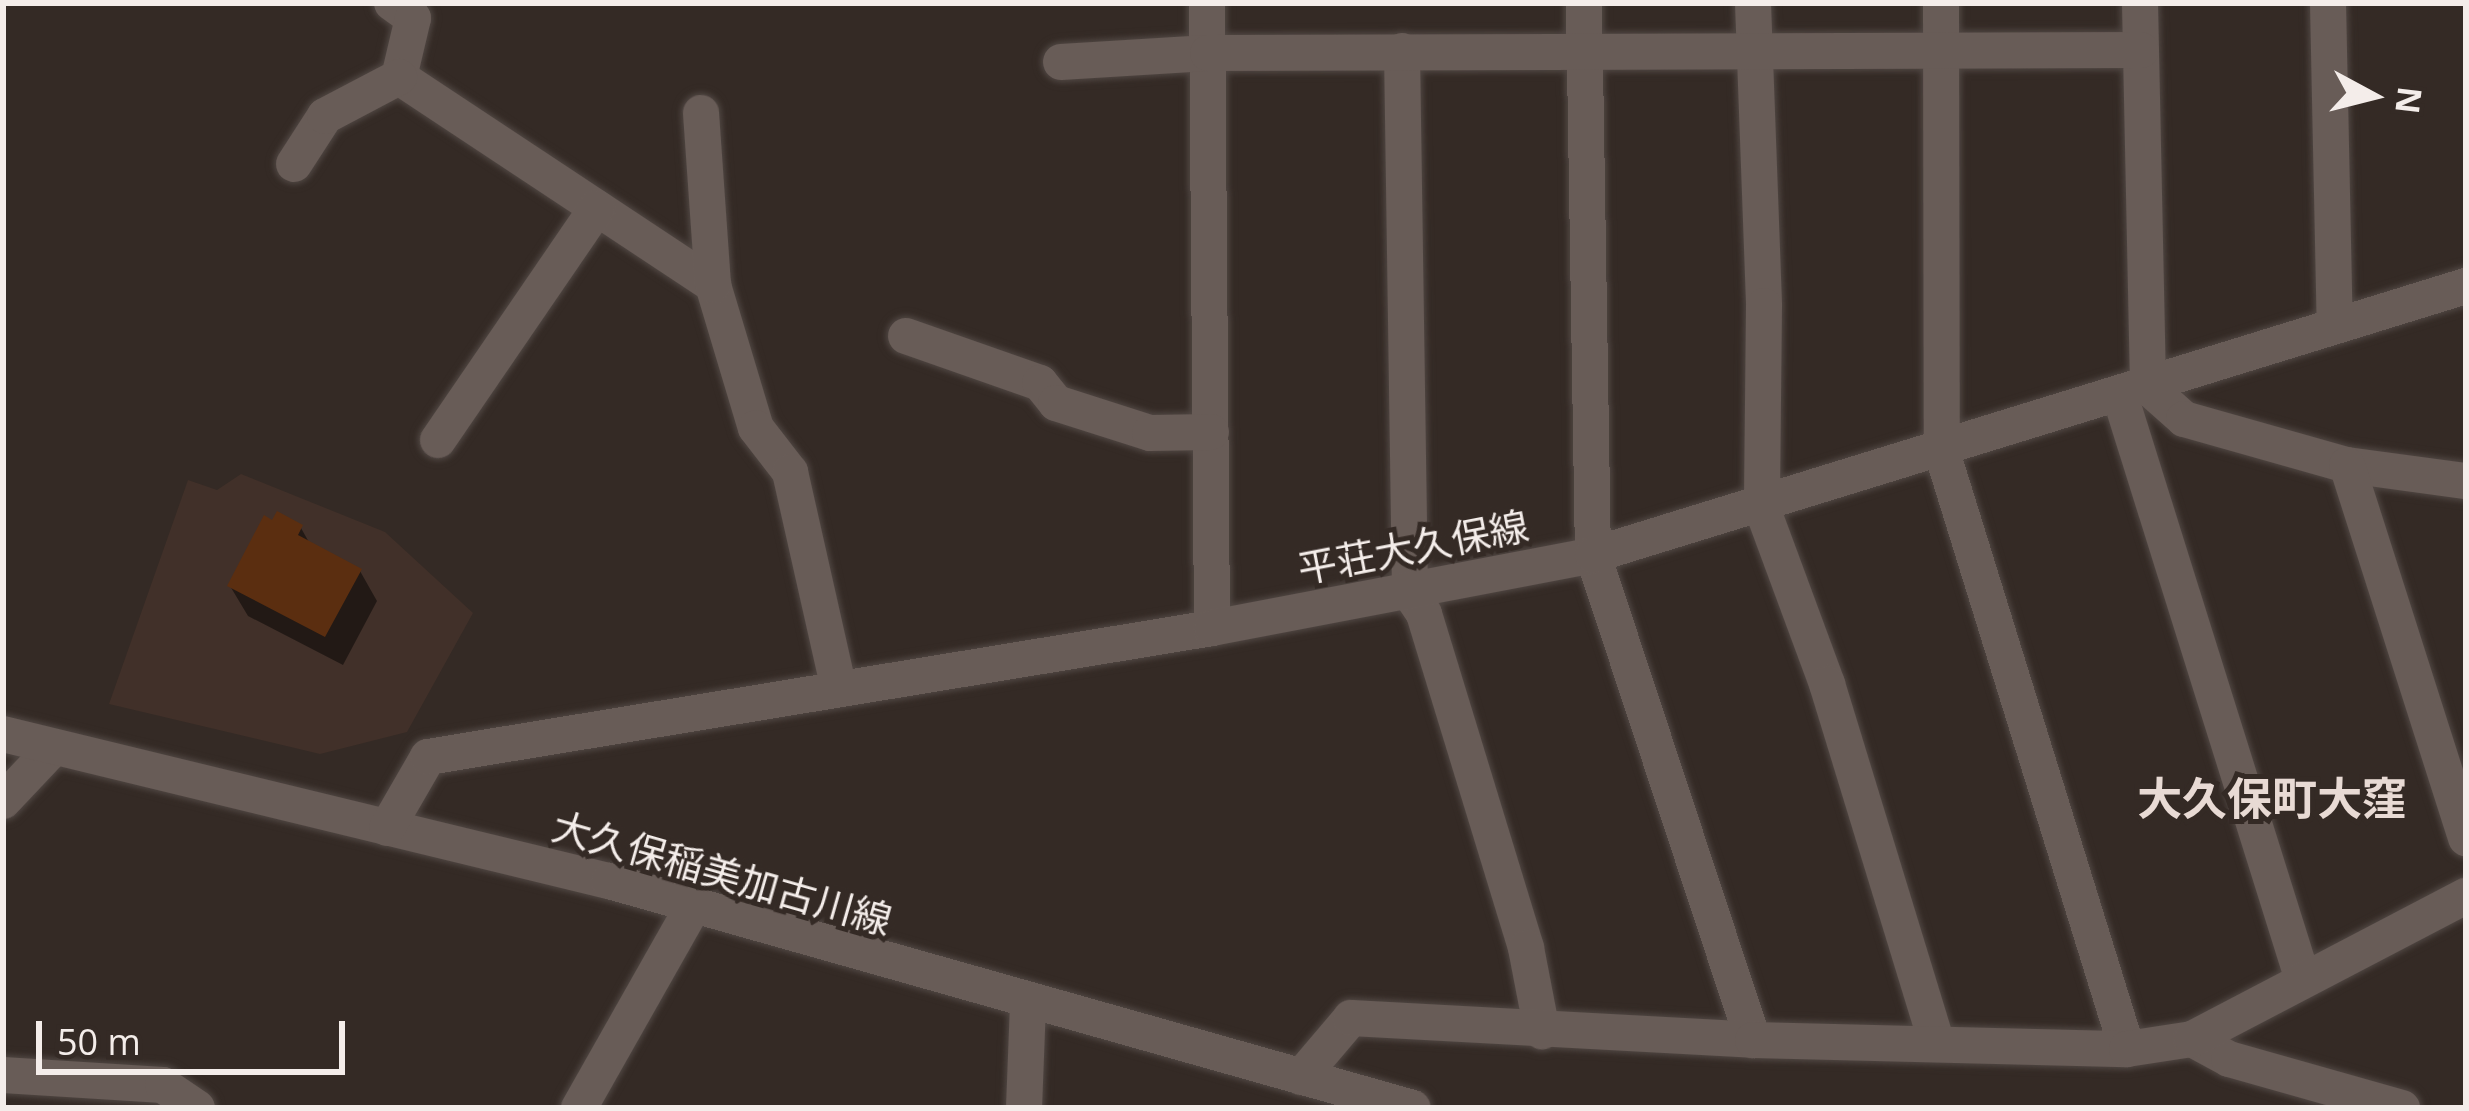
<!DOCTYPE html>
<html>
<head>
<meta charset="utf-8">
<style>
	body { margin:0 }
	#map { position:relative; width:2469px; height:1111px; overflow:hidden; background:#342a25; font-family:"Open Sans","Noto Sans JP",sans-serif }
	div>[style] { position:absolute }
	.built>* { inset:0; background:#413029 }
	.shadow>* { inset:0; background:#0007 }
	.building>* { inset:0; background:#5b2e10 }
	.roads { filter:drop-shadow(0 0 3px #504743) drop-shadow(0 0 3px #504743) }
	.street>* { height:36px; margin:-18px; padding:0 18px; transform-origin:18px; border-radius:18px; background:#685c57 }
	.secondary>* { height:36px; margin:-18px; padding:0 18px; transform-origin:18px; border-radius:18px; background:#685c57 }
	span { translate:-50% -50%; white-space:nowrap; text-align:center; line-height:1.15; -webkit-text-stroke:10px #342a25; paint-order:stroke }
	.street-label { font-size:39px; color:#f4edea }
	.quarter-label { font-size:45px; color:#e8dad4; font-weight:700 }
	.frame { position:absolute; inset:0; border:6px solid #f4edea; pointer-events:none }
	.north { position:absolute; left:2313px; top:36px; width:120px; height:120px; -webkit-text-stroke:9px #342a25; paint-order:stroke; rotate:97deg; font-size:33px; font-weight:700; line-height:48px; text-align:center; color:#f4edea }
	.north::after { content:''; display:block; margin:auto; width:42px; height:54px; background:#f4edea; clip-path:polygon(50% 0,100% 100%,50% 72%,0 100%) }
	.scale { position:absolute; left:36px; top:1021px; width:309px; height:54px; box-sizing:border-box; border:6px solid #f4edea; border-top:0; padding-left:15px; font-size:36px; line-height:42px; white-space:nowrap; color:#f4edea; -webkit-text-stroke:9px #342a25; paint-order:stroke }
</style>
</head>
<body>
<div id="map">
	<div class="built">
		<div style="clip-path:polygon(241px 474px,385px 532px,473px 613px,407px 732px,320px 754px,109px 704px,188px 480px,217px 490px)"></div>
	</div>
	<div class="shadow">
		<div style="clip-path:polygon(301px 528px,310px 544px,360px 571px,377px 601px,343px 665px,248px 616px,230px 586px)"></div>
	</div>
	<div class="building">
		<div style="clip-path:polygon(277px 511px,303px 525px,298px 535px,362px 569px,325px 637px,227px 586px,264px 515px,272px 520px)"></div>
	</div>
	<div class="roads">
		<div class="street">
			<div style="left:392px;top:3px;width:26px;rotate:36deg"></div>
			<div style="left:413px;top:18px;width:61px;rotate:103.3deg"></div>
			<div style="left:399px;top:77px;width:377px;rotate:33.5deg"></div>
			<div style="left:713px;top:285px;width:149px;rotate:73.3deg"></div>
			<div style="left:756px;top:428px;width:56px;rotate:52.3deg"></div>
			<div style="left:790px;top:472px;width:222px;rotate:77.3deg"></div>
			<div style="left:1207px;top:3px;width:625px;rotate:89.54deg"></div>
			<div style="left:1584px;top:3px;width:552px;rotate:89.07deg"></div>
			<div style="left:1593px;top:555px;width:511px;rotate:71.74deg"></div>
			<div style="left:1753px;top:3px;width:303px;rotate:87.9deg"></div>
			<div style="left:1764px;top:306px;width:202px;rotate:90.6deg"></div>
			<div style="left:1762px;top:508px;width:188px;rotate:69.7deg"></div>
			<div style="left:1827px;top:684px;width:375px;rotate:73deg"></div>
			<div style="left:1941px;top:3px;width:449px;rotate:89.9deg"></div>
			<div style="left:1942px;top:452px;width:625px;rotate:72.78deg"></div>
			<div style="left:2140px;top:3px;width:384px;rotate:88.8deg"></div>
			<div style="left:2148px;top:387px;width:48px;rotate:41.6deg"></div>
			<div style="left:2184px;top:419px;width:169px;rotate:15.8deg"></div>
			<div style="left:2347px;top:465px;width:120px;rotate:7.7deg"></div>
			<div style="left:2328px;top:3px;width:323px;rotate:88.8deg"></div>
			<div style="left:1402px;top:51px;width:542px;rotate:89.15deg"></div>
			<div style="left:1410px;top:593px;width:25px;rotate:56deg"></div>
			<div style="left:1424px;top:614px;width:349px;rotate:73deg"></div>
			<div style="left:1526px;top:948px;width:85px;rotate:79.1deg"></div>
			<div style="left:1061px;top:62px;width:147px;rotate:-3.5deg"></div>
			<div style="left:1208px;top:53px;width:933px;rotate:-0.18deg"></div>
			<div style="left:701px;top:113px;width:172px;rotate:86deg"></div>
			<div style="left:294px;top:164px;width:57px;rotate:-57.1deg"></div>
			<div style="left:325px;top:116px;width:84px;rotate:-27.8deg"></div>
			<div style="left:906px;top:336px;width:142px;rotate:19.3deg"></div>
			<div style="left:1040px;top:383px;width:26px;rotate:51deg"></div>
			<div style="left:1056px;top:403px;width:99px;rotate:17.7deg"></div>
			<div style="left:1150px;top:433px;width:61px;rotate:-0.9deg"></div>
			<div style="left:2120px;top:396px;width:612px;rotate:72.6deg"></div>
			<div style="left:438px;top:440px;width:281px;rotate:-55.6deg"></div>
			<div style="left:2347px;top:465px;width:392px;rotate:72.3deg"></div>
			<div style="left:3px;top:801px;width:74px;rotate:-46.6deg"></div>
			<div style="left:2192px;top:1039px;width:42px;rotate:28.4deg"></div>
			<div style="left:2229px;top:1059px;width:180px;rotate:15.8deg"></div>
			<div style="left:3px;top:1075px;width:160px;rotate:3.6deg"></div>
			<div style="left:163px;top:1085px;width:41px;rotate:34.1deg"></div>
			<div style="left:1301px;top:1077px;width:77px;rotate:-49.7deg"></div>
			<div style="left:1351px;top:1018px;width:403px;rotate:3.1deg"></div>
			<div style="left:1753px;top:1040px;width:374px;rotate:1.4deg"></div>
			<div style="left:2127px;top:1049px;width:66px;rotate:-8.7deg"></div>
			<div style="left:2192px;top:1039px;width:309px;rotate:-27.6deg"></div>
			<div style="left:579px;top:1108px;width:233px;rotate:-60.5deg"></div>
			<div style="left:1024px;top:1108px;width:104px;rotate:-87.8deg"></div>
		</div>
		<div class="secondary">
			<div style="left:3px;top:734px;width:624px;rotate:13.64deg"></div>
			<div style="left:609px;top:881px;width:835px;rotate:15.77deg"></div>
			<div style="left:387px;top:828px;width:82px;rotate:-60deg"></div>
			<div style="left:428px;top:757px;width:795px;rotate:-9.34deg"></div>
			<div style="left:1212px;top:628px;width:388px;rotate:-10.8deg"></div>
			<div style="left:1593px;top:555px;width:914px;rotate:-17.13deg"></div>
		</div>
	</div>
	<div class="street-label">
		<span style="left:1413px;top:547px;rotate:-11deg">平荘大久保線</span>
		<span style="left:722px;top:873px;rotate:16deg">大久保稲美加古川線</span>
	</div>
	<div class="quarter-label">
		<span style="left:2272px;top:798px">大久保町大窪</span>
	</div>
	<div class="frame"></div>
	<div class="north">N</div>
	<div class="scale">50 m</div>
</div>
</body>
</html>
